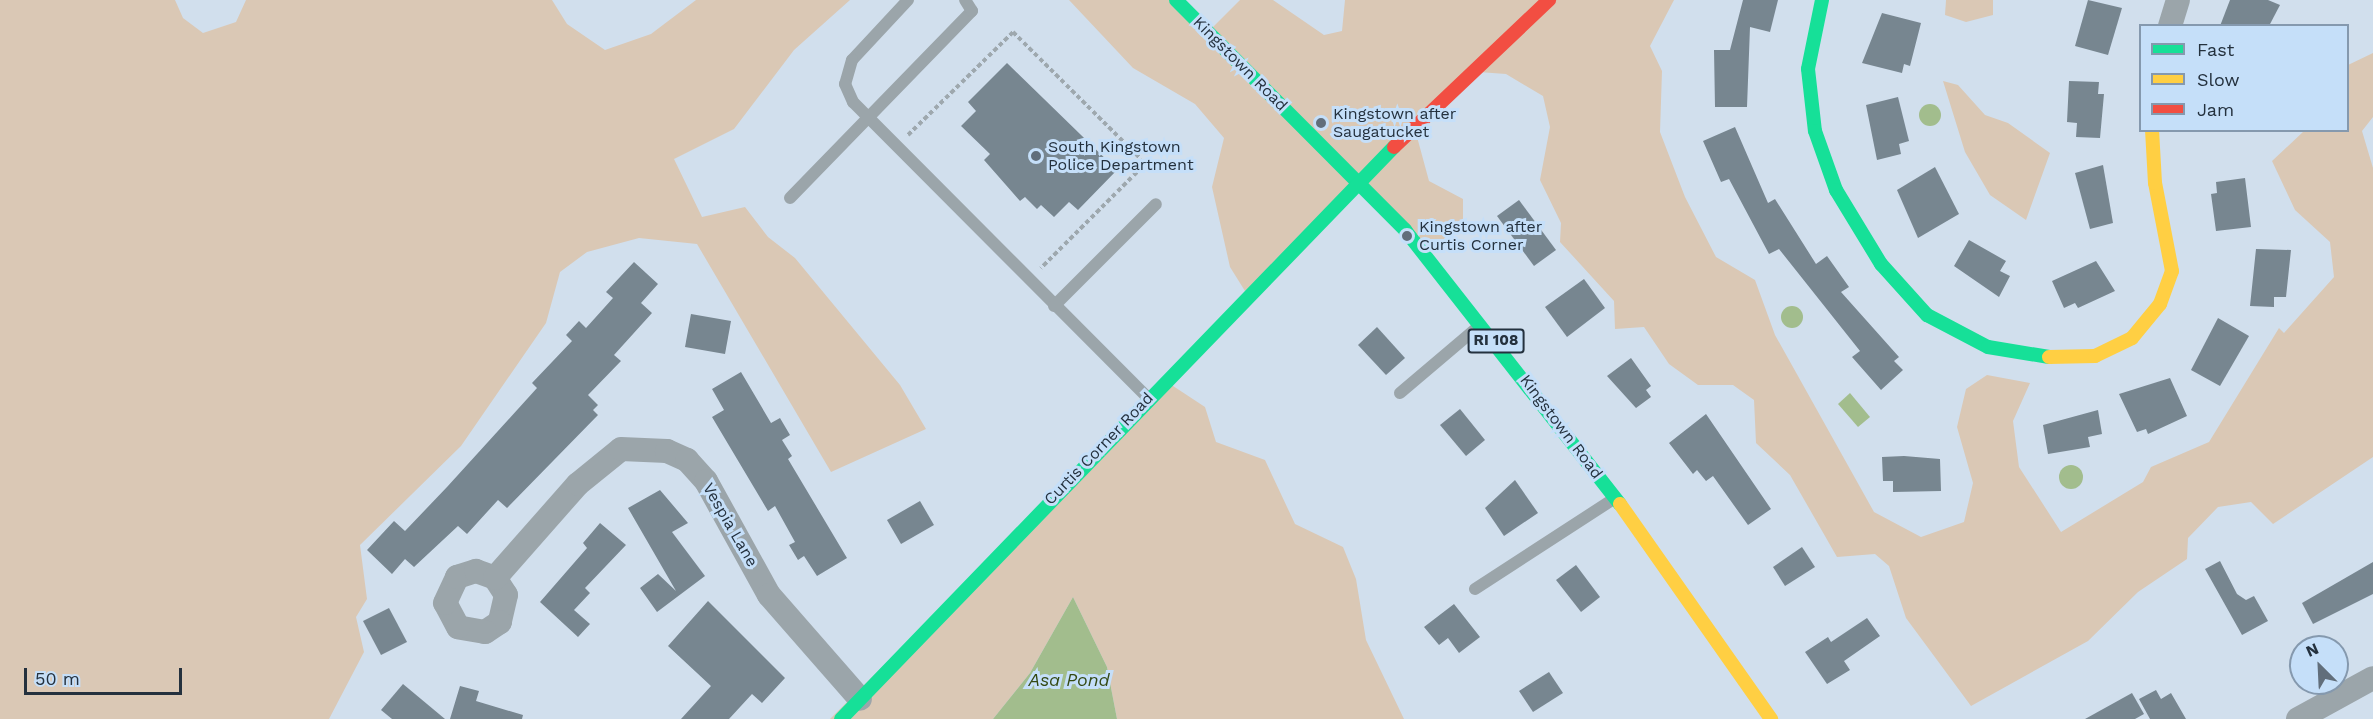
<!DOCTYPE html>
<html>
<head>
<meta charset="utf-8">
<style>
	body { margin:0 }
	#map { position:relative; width:2373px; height:719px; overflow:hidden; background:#d1dfed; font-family:"Work Sans",sans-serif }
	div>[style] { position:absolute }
	.green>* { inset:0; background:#dac8b5 }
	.water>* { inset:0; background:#a2bd8d }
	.round { border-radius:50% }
	.building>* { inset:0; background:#778690 }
	.path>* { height:4px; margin-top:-2px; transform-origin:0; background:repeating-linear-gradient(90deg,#9ea8ae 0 4.5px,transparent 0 7.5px) }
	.lane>* { height:12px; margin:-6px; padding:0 6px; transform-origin:6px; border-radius:6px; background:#9ba5aa }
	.street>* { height:24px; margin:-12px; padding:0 12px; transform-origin:12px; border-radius:12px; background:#9ba5aa }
	.fast>* { height:14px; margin:-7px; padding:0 7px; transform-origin:7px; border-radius:7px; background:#16e098 }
	.slow>* { height:14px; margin:-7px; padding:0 7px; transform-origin:7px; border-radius:7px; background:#ffcf43 }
	.jam>* { height:14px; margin:-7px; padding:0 7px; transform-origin:7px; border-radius:7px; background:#f24e42 }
	.dots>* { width:16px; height:16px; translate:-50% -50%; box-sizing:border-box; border:3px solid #c5dff9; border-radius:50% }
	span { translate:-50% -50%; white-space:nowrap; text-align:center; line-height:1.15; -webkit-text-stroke:6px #c5dff9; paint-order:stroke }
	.shield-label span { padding:2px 4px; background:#c5dff9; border:2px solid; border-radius:4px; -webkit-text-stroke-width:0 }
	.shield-label { font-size:15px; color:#24313e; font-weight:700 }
	.street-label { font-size:16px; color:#24313e }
	.poi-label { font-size:16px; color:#24313e }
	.left { translate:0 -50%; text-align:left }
	.water-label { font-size:18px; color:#344913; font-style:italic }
	.legend { position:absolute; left:2139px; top:24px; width:210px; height:108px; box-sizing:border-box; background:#c5dff9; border:2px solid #8599ae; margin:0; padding:8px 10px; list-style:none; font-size:18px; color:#24313e }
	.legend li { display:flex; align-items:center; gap:12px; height:30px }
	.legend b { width:30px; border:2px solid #8599ae }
	.north { position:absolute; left:2289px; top:635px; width:60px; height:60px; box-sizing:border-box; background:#c5dff9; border:2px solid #8599ae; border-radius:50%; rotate:336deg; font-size:16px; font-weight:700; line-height:24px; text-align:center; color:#24313e }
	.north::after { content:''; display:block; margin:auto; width:21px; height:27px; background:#616e7b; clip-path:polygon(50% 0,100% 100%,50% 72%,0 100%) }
	.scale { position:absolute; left:24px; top:668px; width:158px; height:27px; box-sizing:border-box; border:3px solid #24313e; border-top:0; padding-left:8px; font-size:18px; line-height:21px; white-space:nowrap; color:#24313e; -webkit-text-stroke:4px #c5dff9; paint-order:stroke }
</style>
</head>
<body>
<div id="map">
	<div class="green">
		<div style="clip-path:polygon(0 0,175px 0,183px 18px,203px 33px,236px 22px,246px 0,552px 0,567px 24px,605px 50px,651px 34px,696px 0,850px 0,794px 50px,734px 129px,674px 159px,702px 217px,745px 207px,768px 237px,795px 258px,900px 385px,926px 429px,831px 472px,697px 244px,639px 238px,587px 252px,560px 272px,546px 323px,461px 446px,360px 545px,367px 599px,356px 617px,364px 652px,329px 719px,0 719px)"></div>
		<div style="clip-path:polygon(1069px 0,1178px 0,1211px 29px,1240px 0,1273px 0,1324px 35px,1342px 31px,1345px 0,1674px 0,1650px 46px,1662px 71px,1660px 132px,1685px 197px,1716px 257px,1755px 280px,1775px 335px,1874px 512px,1921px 537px,1964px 522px,1973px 483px,1957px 427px,1966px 389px,1987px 375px,2030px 383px,2013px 421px,2019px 467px,2061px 532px,2143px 482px,2151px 467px,2209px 442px,2279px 328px,2284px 333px,2334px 277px,2330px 242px,2295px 210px,2272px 161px,2304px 131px,2348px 130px,2348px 65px,2373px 53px,2373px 117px,2362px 131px,2373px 168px,2373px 457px,2273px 524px,2251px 502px,2218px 507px,2188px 538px,2187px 559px,2138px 592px,2088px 641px,1971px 706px,1906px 618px,1889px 566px,1875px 554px,1837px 557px,1790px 475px,1756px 443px,1754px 400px,1733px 385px,1698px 385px,1669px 364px,1644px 327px,1615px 329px,1614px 301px,1560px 242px,1561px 223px,1540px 180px,1550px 127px,1543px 96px,1506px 74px,1465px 71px,1413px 122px,1429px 181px,1463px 199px,1463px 221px,1431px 251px,1365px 187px,1245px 291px,1230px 267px,1212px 187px,1224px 138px,1195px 104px,1133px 68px)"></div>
		<div style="clip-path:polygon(1946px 0,1993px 0,1993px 15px,1966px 22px,1945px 15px)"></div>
		<div style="clip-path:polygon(1943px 81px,1958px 85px,1985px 115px,2008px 123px,2050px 153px,2026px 220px,1990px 195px,1965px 152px)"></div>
		<div style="clip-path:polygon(1167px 382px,1205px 407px,1216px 442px,1265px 460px,1295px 524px,1343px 547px,1356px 579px,1366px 640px,1404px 719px,1117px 719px,1107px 667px,1073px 597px,1030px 673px,993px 719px,830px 719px)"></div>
	</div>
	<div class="water">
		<div class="round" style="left:1919px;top:104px;width:22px;height:22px"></div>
		<div class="round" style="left:1781px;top:306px;width:22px;height:22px"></div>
		<div style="clip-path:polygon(1850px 393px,1870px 417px,1858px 427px,1838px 404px)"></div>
		<div class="round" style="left:2059px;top:465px;width:24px;height:24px"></div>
		<div style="clip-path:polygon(1073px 597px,1107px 667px,1117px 719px,993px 719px,1030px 673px)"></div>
	</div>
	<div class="building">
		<div style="clip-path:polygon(1743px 0,1778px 0,1770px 32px,1750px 27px,1747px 107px,1715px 107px,1714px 50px,1730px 50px)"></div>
		<div style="clip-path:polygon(2088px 0,2122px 8px,2108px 55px,2075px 46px)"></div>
		<div style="clip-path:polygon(2230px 0,2268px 0,2280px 5px,2269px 26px,2220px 26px)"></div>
		<div style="clip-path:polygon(1882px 13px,1921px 23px,1910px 66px,1904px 64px,1902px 73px,1862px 63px)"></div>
		<div style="clip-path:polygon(1007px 63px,1117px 170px,1078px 210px,1069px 202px,1054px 217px,1041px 205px,1037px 209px,1025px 197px,1020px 201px,984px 160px,990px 154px,961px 126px,976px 111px,968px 102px)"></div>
		<div style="clip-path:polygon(2069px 81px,2099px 82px,2098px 94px,2104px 94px,2100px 138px,2076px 137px,2077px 123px,2067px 122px)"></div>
		<div style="clip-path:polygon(1898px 97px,1909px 141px,1899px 144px,1901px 154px,1877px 160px,1866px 105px)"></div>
		<div style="clip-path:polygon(1735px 127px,1768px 203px,1775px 199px,1816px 264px,1827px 256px,1849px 287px,1841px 292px,1899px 357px,1894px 361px,1903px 370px,1881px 390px,1852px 357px,1860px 351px,1779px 249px,1769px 254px,1729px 179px,1721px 182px,1703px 141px)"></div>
		<div style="clip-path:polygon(2103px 165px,2113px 223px,2090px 229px,2075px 173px)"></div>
		<div style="clip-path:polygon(1935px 167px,1959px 214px,1918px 238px,1897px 190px)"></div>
		<div style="clip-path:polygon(2245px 178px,2251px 227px,2216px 231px,2211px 194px,2217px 193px,2216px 182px)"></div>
		<div style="clip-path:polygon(1519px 200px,1556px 250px,1534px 266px,1497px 216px)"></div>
		<div style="clip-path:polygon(1969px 240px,2006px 261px,2000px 271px,2010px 276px,1999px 297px,1954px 266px)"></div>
		<div style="clip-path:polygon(2256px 249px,2291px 250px,2286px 297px,2274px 297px,2274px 307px,2250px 306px)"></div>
		<div style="clip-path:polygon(2096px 261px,2115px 291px,2078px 308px,2075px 303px,2064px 308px,2052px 281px)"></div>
		<div style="clip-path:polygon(634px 262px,658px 284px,641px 303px,652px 313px,614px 355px,621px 361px,588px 395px,598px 405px,593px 410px,598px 415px,507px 508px,498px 500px,467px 534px,458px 526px,414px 567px,405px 559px,392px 574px,367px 550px,394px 521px,405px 531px,447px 487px,537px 388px,532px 383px,572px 341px,566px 335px,579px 321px,586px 328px,613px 298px,606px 292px)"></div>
		<div style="clip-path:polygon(1584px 279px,1605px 308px,1567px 337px,1545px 307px)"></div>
		<div style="clip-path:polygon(691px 314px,731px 321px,725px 354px,685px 347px)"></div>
		<div style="clip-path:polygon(2218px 318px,2249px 336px,2220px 386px,2191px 370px)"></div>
		<div style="clip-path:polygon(1377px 327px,1405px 358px,1386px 375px,1358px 345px)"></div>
		<div style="clip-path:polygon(1631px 358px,1651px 386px,1646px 390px,1651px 397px,1636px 408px,1607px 376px)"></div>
		<div style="clip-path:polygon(741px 372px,771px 423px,780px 418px,790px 435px,782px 440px,792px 456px,788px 459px,847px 558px,817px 576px,804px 556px,798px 560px,789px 545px,795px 542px,775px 506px,768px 511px,712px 417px,724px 410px,712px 389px)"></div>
		<div style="clip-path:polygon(2170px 378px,2187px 416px,2148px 434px,2146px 429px,2137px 432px,2119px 394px)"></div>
		<div style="clip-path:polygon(1460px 409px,1485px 440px,1466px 456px,1440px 425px)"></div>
		<div style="clip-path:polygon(2098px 410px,2102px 434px,2088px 437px,2090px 447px,2048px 454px,2043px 425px)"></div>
		<div style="clip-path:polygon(1706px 414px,1771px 509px,1748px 525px,1713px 476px,1706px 481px,1697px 470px,1693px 474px,1669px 443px)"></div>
		<div style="clip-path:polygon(1904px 456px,1940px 459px,1941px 491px,1893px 492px,1893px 481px,1883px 481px,1882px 457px)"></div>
		<div style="clip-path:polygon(1515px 480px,1538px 513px,1504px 536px,1485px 508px)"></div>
		<div style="clip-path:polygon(660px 490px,688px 523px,672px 532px,705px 576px,657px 612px,640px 588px,658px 574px,676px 591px,628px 508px)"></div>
		<div style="clip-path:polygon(920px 501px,934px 525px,901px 544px,887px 520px)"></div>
		<div style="clip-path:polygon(600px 523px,626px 545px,585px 588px,590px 593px,574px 610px,590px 624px,578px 637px,540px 602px,587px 548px,583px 543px)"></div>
		<div style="clip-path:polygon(1802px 547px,1815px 567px,1785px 586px,1773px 567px)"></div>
		<div style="clip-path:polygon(2220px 561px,2237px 594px,2246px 600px,2254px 596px,2268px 621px,2242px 635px,2205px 569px)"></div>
		<div style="clip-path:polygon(2373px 562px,2373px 594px,2313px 624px,2302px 603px)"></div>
		<div style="clip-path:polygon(1576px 565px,1600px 597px,1581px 612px,1556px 580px)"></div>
		<div style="clip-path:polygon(708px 601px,785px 678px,762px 703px,752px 694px,729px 719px,681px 719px,711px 686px,668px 646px)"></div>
		<div style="clip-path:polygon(1454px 604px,1480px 637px,1459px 653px,1448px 638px,1439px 645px,1424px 627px)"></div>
		<div style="clip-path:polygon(389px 608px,407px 642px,381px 655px,363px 621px)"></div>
		<div style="clip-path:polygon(1867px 618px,1880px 636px,1844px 661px,1850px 670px,1827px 684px,1805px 652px,1828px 637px,1831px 642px)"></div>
		<div style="clip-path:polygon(1549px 672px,1563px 693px,1533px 712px,1519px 691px)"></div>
		<div style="clip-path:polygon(403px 684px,445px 719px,392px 719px,381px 710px)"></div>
		<div style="clip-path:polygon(460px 686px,479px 691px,476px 701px,523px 715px,522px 719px,450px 719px)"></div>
		<div style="clip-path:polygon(2156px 690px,2161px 699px,2171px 693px,2186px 719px,2150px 719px,2139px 699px)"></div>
		<div style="clip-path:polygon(2132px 693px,2144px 714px,2135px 719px,2085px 719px)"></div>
	</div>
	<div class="path">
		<div style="left:908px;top:135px;width:147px;rotate:-44.4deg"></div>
		<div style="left:1013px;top:32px;width:180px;rotate:44.8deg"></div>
		<div style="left:1141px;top:159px;width:8px;rotate:83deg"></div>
		<div style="left:1142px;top:167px;width:143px;rotate:135deg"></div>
	</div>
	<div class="lane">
		<div style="left:908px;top:0;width:82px;rotate:133deg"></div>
		<div style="left:852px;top:60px;width:25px;rotate:106deg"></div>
		<div style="left:845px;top:84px;width:20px;rotate:66deg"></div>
		<div style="left:853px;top:102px;width:418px;rotate:45.1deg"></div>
		<div style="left:790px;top:198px;width:261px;rotate:-45.8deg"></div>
		<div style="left:972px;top:11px;width:13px;rotate:-122deg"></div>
		<div style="left:1054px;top:306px;width:144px;rotate:-45deg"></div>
		<div style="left:1400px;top:393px;width:104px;rotate:-40.3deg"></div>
		<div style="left:1475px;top:589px;width:167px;rotate:-33deg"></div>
	</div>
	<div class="street">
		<div style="left:2170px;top:26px;width:27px;rotate:-73deg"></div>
		<div style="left:495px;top:578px;width:20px;rotate:57deg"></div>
		<div style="left:506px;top:595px;width:28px;rotate:103deg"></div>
		<div style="left:500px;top:622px;width:18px;rotate:146deg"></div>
		<div style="left:485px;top:632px;width:27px;rotate:-170deg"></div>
		<div style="left:458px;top:627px;width:27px;rotate:-118deg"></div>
		<div style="left:445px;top:603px;width:29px;rotate:-65deg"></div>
		<div style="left:457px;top:577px;width:20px;rotate:-18deg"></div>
		<div style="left:476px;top:571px;width:20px;rotate:20deg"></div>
		<div style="left:495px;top:578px;width:125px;rotate:-48.6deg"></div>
		<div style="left:578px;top:484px;width:55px;rotate:-39.1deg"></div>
		<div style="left:621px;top:449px;width:46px;rotate:2.5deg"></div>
		<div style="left:667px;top:451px;width:22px;rotate:24deg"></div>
		<div style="left:687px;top:460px;width:28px;rotate:48deg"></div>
		<div style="left:706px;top:481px;width:130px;rotate:61.1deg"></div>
		<div style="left:769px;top:595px;width:138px;rotate:48.8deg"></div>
		<div style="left:2298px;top:719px;width:85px;rotate:-28.7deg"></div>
	</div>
	<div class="fast">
		<div style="left:1176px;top:0;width:325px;rotate:45.1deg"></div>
		<div style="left:1405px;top:230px;width:348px;rotate:51.9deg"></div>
		<div style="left:1822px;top:0;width:70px;rotate:101.5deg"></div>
		<div style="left:1808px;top:69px;width:62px;rotate:83.6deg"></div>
		<div style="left:1815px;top:131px;width:63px;rotate:70.4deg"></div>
		<div style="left:1836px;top:190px;width:87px;rotate:58.7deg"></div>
		<div style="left:1881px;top:264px;width:69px;rotate:48deg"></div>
		<div style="left:1927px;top:315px;width:69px;rotate:27.7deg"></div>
		<div style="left:1988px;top:347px;width:62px;rotate:9.3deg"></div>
		<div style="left:841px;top:719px;width:796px;rotate:-45.97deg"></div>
	</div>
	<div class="slow">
		<div style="left:2049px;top:357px;width:46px;rotate:-1.2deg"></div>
		<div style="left:2095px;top:356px;width:41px;rotate:-25.9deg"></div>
		<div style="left:2132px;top:338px;width:44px;rotate:-50.5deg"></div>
		<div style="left:2160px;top:304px;width:35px;rotate:-70deg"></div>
		<div style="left:2172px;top:271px;width:90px;rotate:-100.9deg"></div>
		<div style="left:2155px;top:183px;width:53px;rotate:-93.2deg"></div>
		<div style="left:1620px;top:504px;width:263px;rotate:54.9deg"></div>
	</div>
	<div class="jam">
		<div style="left:1394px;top:147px;width:214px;rotate:-43.5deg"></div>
	</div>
	<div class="dots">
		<div style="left:1321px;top:123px;background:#616e7b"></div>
		<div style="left:1036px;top:156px;background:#616e7b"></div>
		<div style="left:1407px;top:236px;background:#616e7b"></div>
	</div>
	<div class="shield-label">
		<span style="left:1496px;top:341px">RI 108</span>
	</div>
	<div class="street-label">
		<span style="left:1240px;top:64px;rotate:45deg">Kingstown Road</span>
		<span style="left:1561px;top:427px;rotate:53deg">Kingstown Road</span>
		<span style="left:1099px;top:449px;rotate:-46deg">Curtis Corner Road</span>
		<span style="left:730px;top:525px;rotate:60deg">Vespia Lane</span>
	</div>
	<div class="poi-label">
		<span class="left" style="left:1333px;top:123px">Kingstown after<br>Saugatucket</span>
		<span class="left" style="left:1048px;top:156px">South Kingstown<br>Police Department</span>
		<span class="left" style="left:1419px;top:236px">Kingstown after<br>Curtis Corner</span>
	</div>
	<div class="water-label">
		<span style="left:1069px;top:680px">Asa Pond</span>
	</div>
	<ul class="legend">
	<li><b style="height:8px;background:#16e098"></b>Fast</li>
	<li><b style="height:8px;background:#ffcf43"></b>Slow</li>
	<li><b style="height:8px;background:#f24e42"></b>Jam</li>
	</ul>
	<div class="north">N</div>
	<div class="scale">50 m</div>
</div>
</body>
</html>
